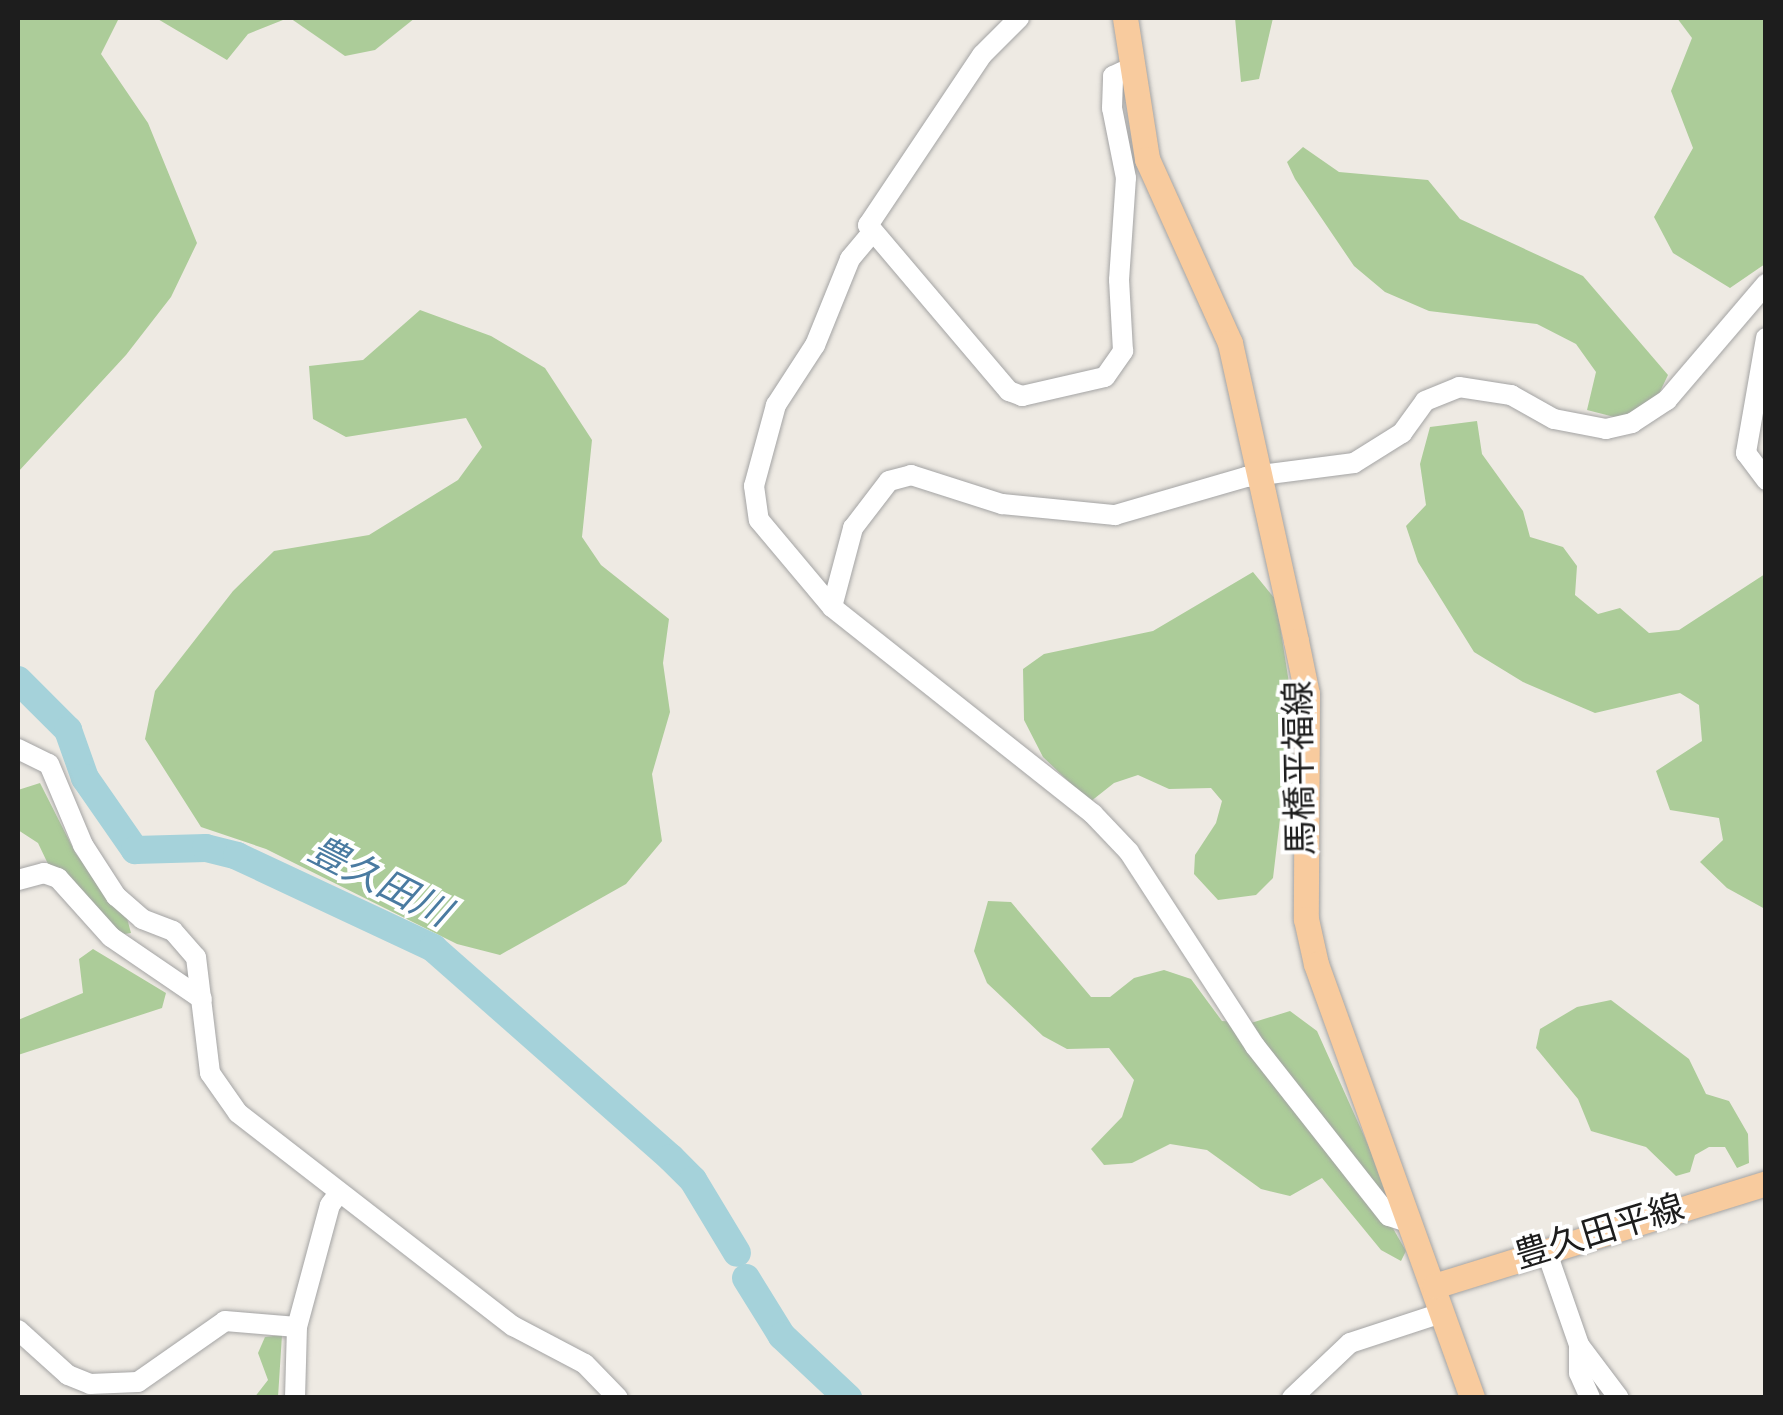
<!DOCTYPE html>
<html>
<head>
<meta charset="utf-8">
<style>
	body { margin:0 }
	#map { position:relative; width:1783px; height:1415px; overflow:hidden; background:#eeeae3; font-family:Overpass,"Noto Sans JP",sans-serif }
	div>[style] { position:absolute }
	.forest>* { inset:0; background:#accc99 }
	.river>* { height:28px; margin:-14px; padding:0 14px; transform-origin:14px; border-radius:14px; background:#a5d2da }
	.roads { filter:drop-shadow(0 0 2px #a4a4a4) drop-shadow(0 0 2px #a4a4a4) }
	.minor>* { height:20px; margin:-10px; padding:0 10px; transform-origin:10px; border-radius:10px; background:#fff }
	.major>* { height:25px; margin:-12.5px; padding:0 12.5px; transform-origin:12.5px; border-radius:12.5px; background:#f8cb9e }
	span { translate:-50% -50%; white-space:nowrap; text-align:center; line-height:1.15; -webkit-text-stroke:8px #fff; paint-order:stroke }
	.street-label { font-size:35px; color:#1d1d1d }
	.water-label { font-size:38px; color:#4a7ba1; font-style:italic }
	.frame { position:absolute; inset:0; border:20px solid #1d1d1d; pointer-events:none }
</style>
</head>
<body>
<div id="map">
	<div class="forest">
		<div style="clip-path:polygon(18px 18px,119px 18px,101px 54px,148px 123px,197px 243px,171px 297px,126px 355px,18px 472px)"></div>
		<div style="clip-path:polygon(143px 18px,288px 18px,248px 34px,227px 60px,156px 18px)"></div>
		<div style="clip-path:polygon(290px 18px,415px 18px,375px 50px,345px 56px)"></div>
		<div style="clip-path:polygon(1235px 18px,1273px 18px,1259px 79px,1241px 82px)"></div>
		<div style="clip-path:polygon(1677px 18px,1765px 18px,1765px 264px,1730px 288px,1673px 253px,1654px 217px,1693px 148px,1671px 91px,1692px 38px)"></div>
		<div style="clip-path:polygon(1303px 147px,1339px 172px,1428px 180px,1460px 219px,1583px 276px,1668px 375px,1655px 402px,1622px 419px,1587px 410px,1596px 372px,1576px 344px,1537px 324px,1429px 311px,1385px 292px,1354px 266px,1295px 179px,1287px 162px)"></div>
		<div style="clip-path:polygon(420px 310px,491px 336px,545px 368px,592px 440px,582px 537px,601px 565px,669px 619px,663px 663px,670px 712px,652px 774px,662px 841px,626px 884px,500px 955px,457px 944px,266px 849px,201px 827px,145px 739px,155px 691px,233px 591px,274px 551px,369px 535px,458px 480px,482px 447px,466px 418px,346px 437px,313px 419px,309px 366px,363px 360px)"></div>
		<div style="clip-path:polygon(1477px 421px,1482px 454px,1523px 511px,1530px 537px,1563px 547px,1577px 566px,1575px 595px,1598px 614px,1620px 608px,1649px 633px,1679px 630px,1765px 574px,1765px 909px,1727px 888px,1700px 862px,1723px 840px,1719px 818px,1670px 810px,1656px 771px,1702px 741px,1699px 705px,1680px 693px,1595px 713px,1523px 682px,1474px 652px,1418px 562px,1406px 526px,1426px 505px,1420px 464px,1430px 427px)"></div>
		<div style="clip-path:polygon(1253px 572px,1276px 600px,1289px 683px,1287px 760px,1273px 878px,1256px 895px,1218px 900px,1194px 874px,1195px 855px,1216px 823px,1222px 801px,1211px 788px,1169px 789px,1138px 775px,1114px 783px,1090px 802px,1043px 757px,1024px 720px,1023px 669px,1044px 654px,1153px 631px)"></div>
		<div style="clip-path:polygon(40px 783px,76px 854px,127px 918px,131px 933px,118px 935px,48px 864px,38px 843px,18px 830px,18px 790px)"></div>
		<div style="clip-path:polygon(988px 901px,1011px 902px,1091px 997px,1110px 997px,1134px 978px,1164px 970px,1191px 979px,1222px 1021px,1251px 1023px,1290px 1011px,1317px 1031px,1387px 1187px,1387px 1218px,1406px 1251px,1401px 1261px,1381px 1250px,1322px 1178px,1290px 1196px,1261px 1189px,1207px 1150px,1170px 1144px,1132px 1163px,1104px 1165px,1091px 1149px,1122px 1117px,1134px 1080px,1109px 1048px,1067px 1049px,1043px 1036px,987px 983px,974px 951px)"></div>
		<div style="clip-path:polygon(93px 949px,166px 993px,162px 1008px,18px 1055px,18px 1020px,83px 993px,79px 959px)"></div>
		<div style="clip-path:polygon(1611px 1000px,1689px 1059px,1706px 1094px,1729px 1101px,1748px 1134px,1749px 1163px,1737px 1168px,1725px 1147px,1709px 1147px,1695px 1155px,1690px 1172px,1676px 1176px,1646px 1147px,1591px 1131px,1578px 1099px,1536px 1048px,1540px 1029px,1577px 1007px)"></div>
		<div style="clip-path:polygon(282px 1335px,278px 1397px,254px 1398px,268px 1380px,258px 1353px,265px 1337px)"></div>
	</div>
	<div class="river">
		<div style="left:18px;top:680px;width:71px;rotate:45deg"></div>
		<div style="left:68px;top:730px;width:51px;rotate:70.5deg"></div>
		<div style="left:85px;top:778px;width:88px;rotate:55.2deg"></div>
		<div style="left:135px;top:850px;width:71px;rotate:-1.6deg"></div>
		<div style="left:206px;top:848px;width:32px;rotate:14deg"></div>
		<div style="left:237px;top:856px;width:217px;rotate:25.1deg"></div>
		<div style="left:433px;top:948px;width:317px;rotate:41.4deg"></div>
		<div style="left:671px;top:1158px;width:31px;rotate:45deg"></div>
		<div style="left:693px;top:1180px;width:85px;rotate:58.9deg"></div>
		<div style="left:746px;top:1278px;width:68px;rotate:58.2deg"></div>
		<div style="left:782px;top:1336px;width:91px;rotate:43.2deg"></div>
	</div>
	<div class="roads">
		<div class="minor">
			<div style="left:1019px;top:18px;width:52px;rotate:135deg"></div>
			<div style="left:982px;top:55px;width:205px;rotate:123.8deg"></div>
			<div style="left:868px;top:225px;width:218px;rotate:49.7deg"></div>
			<div style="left:1009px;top:391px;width:14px;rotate:21deg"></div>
			<div style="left:1022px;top:396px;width:85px;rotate:-12.9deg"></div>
			<div style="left:1105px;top:377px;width:32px;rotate:-55deg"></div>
			<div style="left:1123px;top:351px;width:71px;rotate:-93.2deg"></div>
			<div style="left:1119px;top:280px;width:102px;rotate:-86.1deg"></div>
			<div style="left:1126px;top:178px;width:71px;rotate:-101.3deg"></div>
			<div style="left:1112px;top:108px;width:32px;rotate:-88deg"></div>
			<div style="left:1113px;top:76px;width:19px;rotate:-25deg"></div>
			<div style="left:870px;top:235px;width:31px;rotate:130deg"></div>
			<div style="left:850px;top:259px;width:93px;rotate:112.1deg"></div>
			<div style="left:815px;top:345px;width:72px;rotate:123deg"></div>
			<div style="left:776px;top:405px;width:84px;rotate:105.2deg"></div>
			<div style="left:754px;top:486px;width:34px;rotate:82deg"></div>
			<div style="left:759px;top:520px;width:114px;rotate:50deg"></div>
			<div style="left:832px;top:607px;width:333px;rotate:38.4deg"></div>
			<div style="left:1093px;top:814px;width:52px;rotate:46.5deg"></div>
			<div style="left:1129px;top:852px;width:231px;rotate:57deg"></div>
			<div style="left:1255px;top:1046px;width:216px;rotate:51.8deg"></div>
			<div style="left:1389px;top:1216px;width:22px;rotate:18deg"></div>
			<div style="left:1766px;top:338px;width:117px;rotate:99.9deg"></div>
			<div style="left:1746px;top:453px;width:34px;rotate:53deg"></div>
			<div style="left:832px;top:607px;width:82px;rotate:-75.1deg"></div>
			<div style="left:853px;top:528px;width:59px;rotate:-52.5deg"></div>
			<div style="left:889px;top:481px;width:23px;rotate:-15deg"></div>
			<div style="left:911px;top:475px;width:96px;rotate:17.7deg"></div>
			<div style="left:1002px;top:504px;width:114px;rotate:5.6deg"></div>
			<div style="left:1115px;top:515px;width:136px;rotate:-16.2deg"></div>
			<div style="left:1246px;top:477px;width:109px;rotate:-7.4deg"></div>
			<div style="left:1354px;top:463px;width:57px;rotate:-32deg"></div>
			<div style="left:1402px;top:433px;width:39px;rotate:-54deg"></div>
			<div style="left:1425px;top:401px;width:37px;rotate:-22deg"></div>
			<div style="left:1459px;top:387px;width:53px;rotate:8.7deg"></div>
			<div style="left:1511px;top:395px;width:49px;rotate:29.2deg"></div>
			<div style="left:1554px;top:419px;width:53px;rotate:10.9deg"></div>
			<div style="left:1606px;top:429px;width:27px;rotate:-13deg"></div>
			<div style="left:1632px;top:423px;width:42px;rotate:-33.3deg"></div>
			<div style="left:1667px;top:400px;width:153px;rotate:-49.5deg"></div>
			<div style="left:18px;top:749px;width:34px;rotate:26deg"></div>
			<div style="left:49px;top:764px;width:88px;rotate:67.2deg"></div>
			<div style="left:83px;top:845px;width:61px;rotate:57.1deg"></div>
			<div style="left:116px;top:896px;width:35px;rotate:41deg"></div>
			<div style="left:142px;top:919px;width:33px;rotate:21deg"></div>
			<div style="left:173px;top:931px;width:35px;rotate:49deg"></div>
			<div style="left:196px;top:957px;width:117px;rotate:83.1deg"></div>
			<div style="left:210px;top:1073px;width:49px;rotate:55deg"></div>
			<div style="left:238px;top:1113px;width:348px;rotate:37.8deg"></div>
			<div style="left:513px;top:1326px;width:81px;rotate:27.8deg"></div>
			<div style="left:585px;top:1364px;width:47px;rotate:45.9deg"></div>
			<div style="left:18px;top:880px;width:27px;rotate:-15deg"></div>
			<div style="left:44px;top:873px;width:15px;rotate:20deg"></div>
			<div style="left:58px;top:878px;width:79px;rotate:48.1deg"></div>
			<div style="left:111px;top:937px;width:110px;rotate:34.3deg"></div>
			<div style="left:1546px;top:1250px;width:101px;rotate:70.8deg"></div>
			<div style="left:1579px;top:1345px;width:66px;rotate:53deg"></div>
			<div style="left:18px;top:1330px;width:67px;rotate:42deg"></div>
			<div style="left:68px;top:1375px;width:24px;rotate:22deg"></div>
			<div style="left:90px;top:1384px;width:48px;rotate:-2.4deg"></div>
			<div style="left:138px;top:1382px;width:106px;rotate:-35deg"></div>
			<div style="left:225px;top:1321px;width:72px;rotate:4.8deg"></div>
			<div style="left:1579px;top:1345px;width:28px;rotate:90deg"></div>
			<div style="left:1579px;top:1373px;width:27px;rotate:66deg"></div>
			<div style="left:295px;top:1398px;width:71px;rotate:-88.4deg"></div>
			<div style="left:297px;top:1327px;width:126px;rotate:-74.9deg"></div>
			<div style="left:330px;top:1205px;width:15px;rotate:-53deg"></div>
			<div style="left:1292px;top:1398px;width:80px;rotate:-43.5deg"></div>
			<div style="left:1350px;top:1343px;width:97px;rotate:-18.1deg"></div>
		</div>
		<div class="major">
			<div style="left:1125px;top:18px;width:143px;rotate:81.1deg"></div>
			<div style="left:1147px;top:159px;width:202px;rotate:65.7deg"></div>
			<div style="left:1230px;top:343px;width:305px;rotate:77.5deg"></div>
			<div style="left:1296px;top:641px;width:54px;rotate:78.3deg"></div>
			<div style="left:1307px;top:694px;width:225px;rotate:90.3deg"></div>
			<div style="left:1306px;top:919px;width:46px;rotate:77.5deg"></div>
			<div style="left:1316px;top:964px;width:461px;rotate:70.2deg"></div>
			<div style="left:1434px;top:1286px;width:348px;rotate:-17.2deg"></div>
		</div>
	</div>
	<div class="street-label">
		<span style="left:1302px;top:768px;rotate:-91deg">馬橋平福線</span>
		<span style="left:1600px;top:1234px;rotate:-17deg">豊久田平線</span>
	</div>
	<div class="water-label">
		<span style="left:378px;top:884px;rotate:27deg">豊久田川</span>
	</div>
	<div class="frame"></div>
</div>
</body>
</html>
